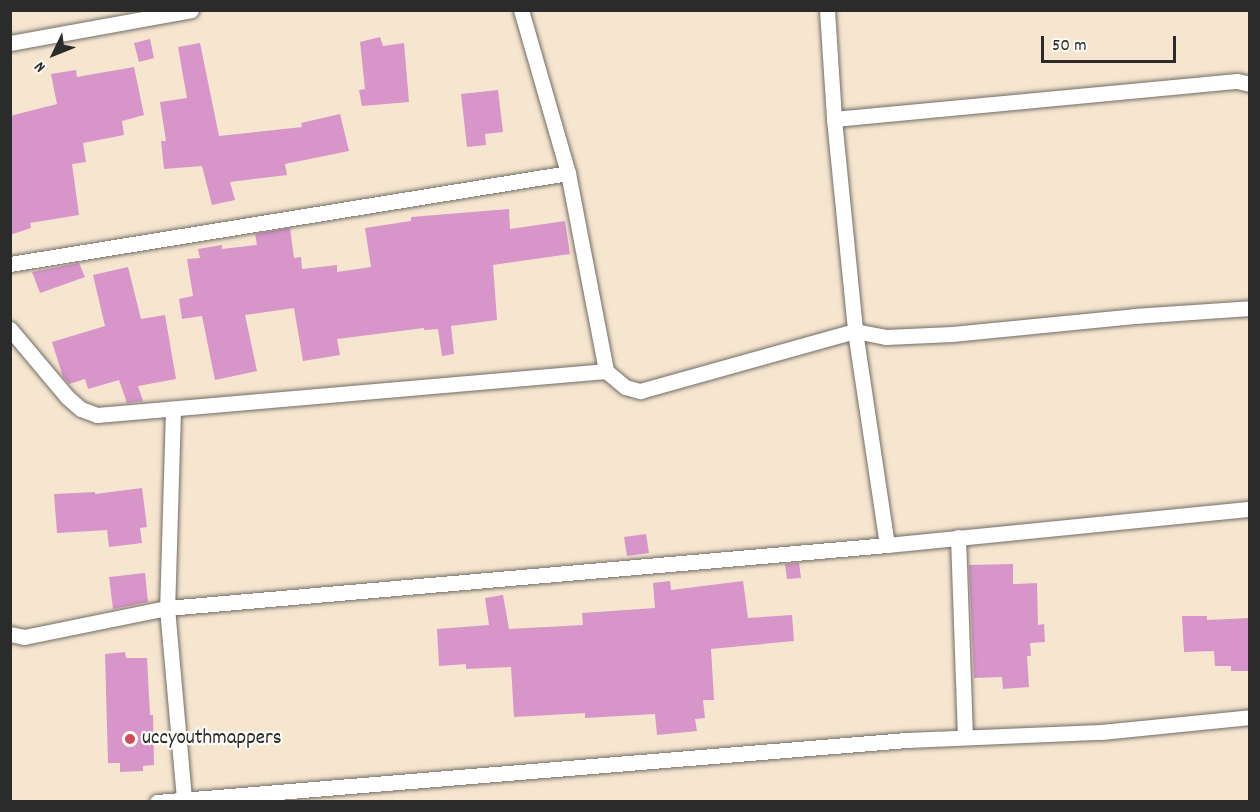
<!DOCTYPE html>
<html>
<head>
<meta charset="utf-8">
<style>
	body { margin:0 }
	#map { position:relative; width:1260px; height:812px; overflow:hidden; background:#f6e6d0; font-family:Dekko,sans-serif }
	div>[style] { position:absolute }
	.building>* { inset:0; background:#d795c9 }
	.roads { filter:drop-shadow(0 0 2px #726c65) drop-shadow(0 0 2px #726c65) }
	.minor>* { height:15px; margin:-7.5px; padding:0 7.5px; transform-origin:7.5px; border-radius:7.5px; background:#fff }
	.dots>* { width:16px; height:16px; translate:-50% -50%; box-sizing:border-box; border:3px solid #fdfcf7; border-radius:50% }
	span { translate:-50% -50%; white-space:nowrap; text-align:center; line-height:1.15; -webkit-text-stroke:4.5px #fdfcf7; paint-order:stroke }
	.poi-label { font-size:21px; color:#2b2b2b }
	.left { translate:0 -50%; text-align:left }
	.frame { position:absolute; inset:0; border:12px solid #2b2b2b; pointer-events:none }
	.north { position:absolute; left:24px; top:24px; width:60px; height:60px; -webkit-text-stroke:4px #fdfcf7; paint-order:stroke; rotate:227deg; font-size:16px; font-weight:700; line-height:24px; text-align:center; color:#2b2b2b }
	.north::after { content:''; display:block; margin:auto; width:21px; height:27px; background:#2b2b2b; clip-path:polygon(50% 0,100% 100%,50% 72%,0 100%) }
	.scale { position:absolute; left:1041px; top:36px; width:135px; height:27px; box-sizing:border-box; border:3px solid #2b2b2b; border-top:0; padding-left:8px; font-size:18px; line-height:21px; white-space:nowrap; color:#2b2b2b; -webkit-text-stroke:4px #fdfcf7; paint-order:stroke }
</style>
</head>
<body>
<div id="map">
	<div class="building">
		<div style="clip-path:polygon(380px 37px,383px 46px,404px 43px,409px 102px,362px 106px,359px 90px,365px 89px,360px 42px)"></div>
		<div style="clip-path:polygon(150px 39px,154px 58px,139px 62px,134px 43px)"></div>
		<div style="clip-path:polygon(200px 43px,219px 136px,302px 127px,301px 123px,340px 114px,349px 151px,285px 164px,287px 175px,230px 182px,235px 200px,212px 205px,202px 166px,164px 169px,161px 141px,166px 141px,160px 102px,187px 98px,178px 47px)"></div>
		<div style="clip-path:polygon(134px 67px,144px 115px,122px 121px,124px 135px,83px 143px,86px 162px,72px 164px,79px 215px,30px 223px,31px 228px,10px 235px,10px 116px,57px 104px,51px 74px,76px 70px,77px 77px)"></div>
		<div style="clip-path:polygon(498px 90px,503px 132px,485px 134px,486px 145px,467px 147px,461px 94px)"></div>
		<div style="clip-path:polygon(509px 209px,510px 229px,565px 221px,570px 254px,493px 265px,497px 320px,451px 326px,454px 354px,442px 356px,438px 329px,424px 330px,424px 328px,337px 339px,340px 355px,303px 361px,294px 308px,245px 315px,257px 371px,215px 380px,202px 316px,182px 319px,179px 299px,193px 296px,187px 259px,200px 258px,198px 249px,222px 245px,222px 249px,257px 245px,255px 234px,290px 228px,294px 258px,301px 257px,302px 269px,337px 265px,337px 272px,371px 267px,365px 228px,411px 221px,411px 217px)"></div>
		<div style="clip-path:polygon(79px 263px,85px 277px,40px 293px,32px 272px)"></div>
		<div style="clip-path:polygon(128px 267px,141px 319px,165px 315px,176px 379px,138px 386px,143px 401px,127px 403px,119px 380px,88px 389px,85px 379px,69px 384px,63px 377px,52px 342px,105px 326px,93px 275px)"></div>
		<div style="clip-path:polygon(142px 488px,147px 527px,140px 528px,142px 543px,109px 547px,107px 530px,57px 533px,54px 494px,95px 492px,95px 494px)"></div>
		<div style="clip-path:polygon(646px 534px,649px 553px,627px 556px,624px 537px)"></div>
		<div style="clip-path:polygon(799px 563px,801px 578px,787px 579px,785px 564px)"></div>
		<div style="clip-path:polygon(1013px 564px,1013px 584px,1037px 583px,1038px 625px,1044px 624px,1045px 642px,1030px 643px,1031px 656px,1027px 656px,1029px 687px,1003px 689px,1002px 677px,974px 678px,969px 565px)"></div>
		<div style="clip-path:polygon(145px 573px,148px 602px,113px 609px,109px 577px)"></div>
		<div style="clip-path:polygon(670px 581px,671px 590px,743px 581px,748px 618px,792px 615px,794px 641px,711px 649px,714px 700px,703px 700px,705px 718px,695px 719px,697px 731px,657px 735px,655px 714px,585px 718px,585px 713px,514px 717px,511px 667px,466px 669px,466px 664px,439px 666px,437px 629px,489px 625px,485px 598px,503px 595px,509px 629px,583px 625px,582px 613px,655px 608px,653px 583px)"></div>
		<div style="clip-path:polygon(1182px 616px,1207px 616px,1207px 620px,1250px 618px,1250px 671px,1231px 671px,1231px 666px,1215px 666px,1214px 651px,1184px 652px)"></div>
		<div style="clip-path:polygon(125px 652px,126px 658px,147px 658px,150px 715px,153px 715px,154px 765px,143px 766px,143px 771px,120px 772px,120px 763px,108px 763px,105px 654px)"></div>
	</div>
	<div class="roads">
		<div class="minor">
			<div style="left:521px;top:10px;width:170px;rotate:73.9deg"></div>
			<div style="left:568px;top:173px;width:202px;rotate:79.1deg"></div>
			<div style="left:827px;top:10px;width:109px;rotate:86.3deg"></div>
			<div style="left:834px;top:119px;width:213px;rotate:84.3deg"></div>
			<div style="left:855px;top:331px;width:216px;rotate:81.5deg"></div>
			<div style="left:10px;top:43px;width:184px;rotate:-10.3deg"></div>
			<div style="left:834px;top:119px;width:405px;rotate:-5.4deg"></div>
			<div style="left:1237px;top:81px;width:13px;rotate:13deg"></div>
			<div style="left:10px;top:264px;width:565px;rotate:-9.26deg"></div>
			<div style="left:10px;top:329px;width:89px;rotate:50deg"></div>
			<div style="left:67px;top:397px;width:18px;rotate:41deg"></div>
			<div style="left:81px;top:409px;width:17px;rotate:21deg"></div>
			<div style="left:97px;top:415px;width:511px;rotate:-4.94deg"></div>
			<div style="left:606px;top:371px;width:25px;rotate:40deg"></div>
			<div style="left:625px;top:387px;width:16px;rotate:15deg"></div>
			<div style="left:640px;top:391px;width:223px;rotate:-15.6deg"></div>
			<div style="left:855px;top:331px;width:32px;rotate:11deg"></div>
			<div style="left:886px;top:337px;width:66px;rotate:-2.6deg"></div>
			<div style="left:952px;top:334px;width:183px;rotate:-5.6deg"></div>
			<div style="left:1134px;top:316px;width:116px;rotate:-3.9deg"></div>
			<div style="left:173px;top:410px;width:198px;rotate:91.7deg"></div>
			<div style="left:167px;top:608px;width:191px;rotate:84.9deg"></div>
			<div style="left:958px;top:537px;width:200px;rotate:88deg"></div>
			<div style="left:10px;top:634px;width:14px;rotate:12deg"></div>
			<div style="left:24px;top:637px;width:146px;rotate:-11.5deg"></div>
			<div style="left:167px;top:608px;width:723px;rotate:-5deg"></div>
			<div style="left:887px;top:545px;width:365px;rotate:-5.7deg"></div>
			<div style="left:157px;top:802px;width:753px;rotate:-4.73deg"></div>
			<div style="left:907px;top:740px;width:194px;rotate:-2.4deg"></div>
			<div style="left:1101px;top:732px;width:150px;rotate:-5.7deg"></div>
		</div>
	</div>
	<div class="dots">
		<div style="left:130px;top:739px;background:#d1495b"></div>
	</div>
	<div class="poi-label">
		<span class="left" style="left:142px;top:739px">uccyouthmappers</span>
	</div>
	<div class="frame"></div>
	<div class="north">N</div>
	<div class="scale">50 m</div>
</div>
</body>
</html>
